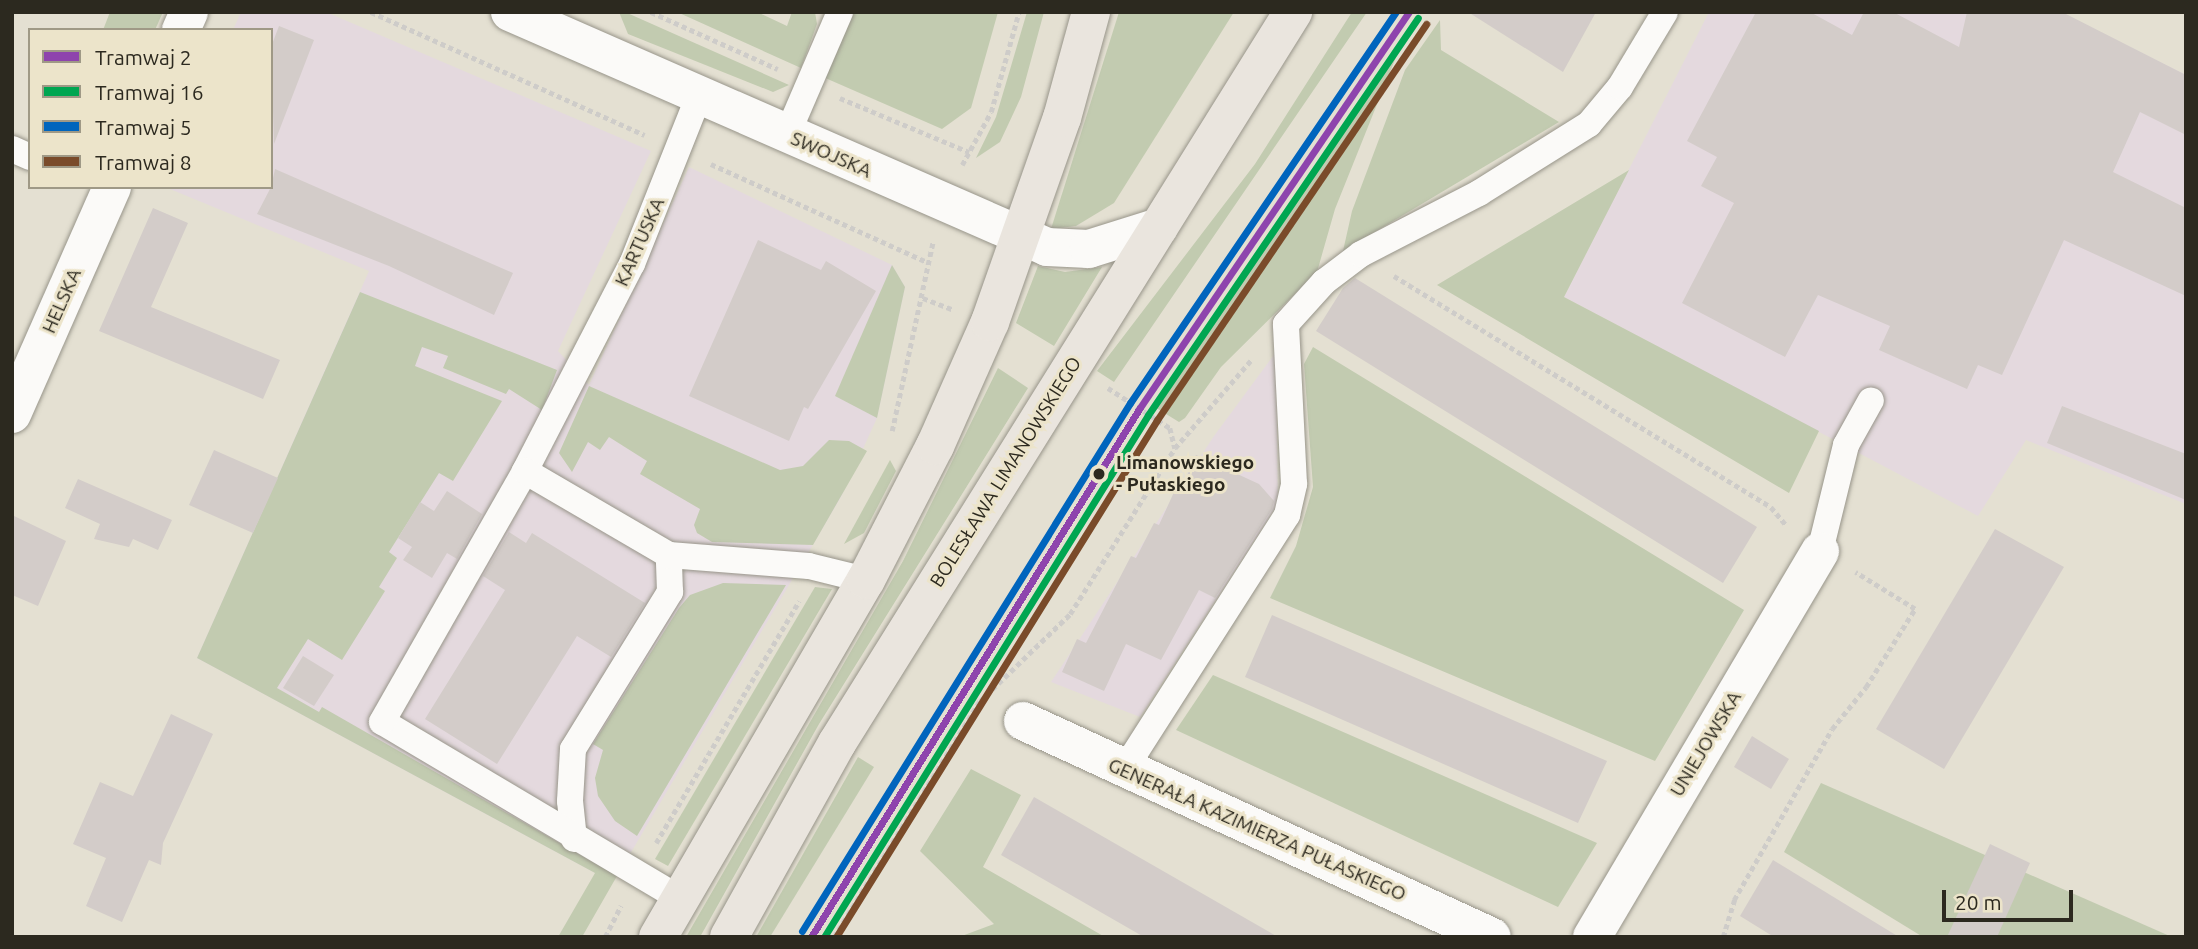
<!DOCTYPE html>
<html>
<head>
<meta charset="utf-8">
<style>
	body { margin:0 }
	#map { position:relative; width:2198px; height:949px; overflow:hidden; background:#e4e0d2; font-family:Ubuntu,sans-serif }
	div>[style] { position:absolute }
	.commercial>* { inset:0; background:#e4d9de }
	.green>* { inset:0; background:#c2cbb0 }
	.building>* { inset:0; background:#d3ccc9 }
	.path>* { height:4.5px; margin-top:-2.25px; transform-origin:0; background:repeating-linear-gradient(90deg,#ceccc9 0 5px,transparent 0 8.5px) }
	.roads { filter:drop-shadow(0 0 2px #98958a) drop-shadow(0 0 2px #98958a) }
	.lane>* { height:26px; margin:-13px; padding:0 13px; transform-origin:13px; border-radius:13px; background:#fbfaf8 }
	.street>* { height:38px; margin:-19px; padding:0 19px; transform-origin:19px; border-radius:19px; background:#fbfaf8 }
	.primary>* { height:38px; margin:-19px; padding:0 19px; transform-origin:19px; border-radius:19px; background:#eae5de }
	.tram-1>* { height:7px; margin:-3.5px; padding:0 3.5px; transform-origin:3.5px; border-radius:3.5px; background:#8e44ad }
	.tram-2>* { height:7px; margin:-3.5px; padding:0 3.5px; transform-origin:3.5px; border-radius:3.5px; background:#00a651 }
	.tram-3>* { height:7px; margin:-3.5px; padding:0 3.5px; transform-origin:3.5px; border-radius:3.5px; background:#0065bd }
	.tram-4>* { height:7px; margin:-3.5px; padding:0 3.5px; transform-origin:3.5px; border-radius:3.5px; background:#7a4b2a }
	.dots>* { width:19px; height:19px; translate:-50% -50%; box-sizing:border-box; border:4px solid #ece4ca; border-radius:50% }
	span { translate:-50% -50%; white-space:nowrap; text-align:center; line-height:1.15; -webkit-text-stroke:6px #ece4ca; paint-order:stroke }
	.street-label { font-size:19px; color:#2c291f }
	.stop-label { font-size:19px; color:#2c291f; font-weight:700 }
	.left { translate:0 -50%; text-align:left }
	.frame { position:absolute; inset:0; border:14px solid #2c291f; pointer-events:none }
	.legend { position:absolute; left:28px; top:28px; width:245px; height:161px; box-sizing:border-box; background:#ece4ca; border:2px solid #9f9986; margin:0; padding:9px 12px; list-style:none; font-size:21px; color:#2c291f }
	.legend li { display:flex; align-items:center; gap:14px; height:35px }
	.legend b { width:35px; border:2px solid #9f9986 }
	.scale { position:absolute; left:1942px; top:890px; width:131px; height:32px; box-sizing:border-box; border:4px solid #2c291f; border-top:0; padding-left:9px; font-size:21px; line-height:24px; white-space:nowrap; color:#2c291f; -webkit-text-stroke:5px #ece4ca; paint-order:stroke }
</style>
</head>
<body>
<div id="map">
	<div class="commercial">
		<div style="clip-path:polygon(241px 12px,326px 12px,651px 151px,558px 351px,589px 385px,689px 167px,892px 265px,905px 287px,877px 418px,841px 497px,617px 876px,595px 873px,197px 658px,369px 271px,165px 187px,271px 187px,271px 30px,233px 30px)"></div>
		<div style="clip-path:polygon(1709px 12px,2060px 12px,2186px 75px,2186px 504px,2026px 440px,1978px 516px,1564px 297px)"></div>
		<div style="clip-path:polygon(1276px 352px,1278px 504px,1140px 717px,1051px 682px,1214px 436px)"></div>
	</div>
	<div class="green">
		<div style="clip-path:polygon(110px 12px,163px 12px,155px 30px,103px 30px)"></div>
		<div style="clip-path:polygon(619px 12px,625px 12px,789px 85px,773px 92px,628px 34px)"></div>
		<div style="clip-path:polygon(677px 12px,757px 12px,787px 26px,792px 12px,815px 12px,817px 24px,801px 68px)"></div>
		<div style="clip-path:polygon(851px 12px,998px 12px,971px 108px,942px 129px,823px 77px)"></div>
		<div style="clip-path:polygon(1027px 12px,1044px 12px,1021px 97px,1000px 142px,976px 158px,996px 117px)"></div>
		<div style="clip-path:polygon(1119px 12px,1234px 12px,1114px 203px,1076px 226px,1051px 229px)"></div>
		<div style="clip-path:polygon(1352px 12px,1367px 12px,1114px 382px,1097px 371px,1255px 164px)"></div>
		<div style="clip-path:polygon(1440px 20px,1441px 50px,1559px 122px,1343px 251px,1352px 211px,1405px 70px)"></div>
		<div style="clip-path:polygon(1398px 52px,1335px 209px,1317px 272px,1221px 367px,1185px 418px,1179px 422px,1153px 406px)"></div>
		<div style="clip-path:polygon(1629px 170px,1564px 297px,1819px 431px,1789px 493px,1437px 285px)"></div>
		<div style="clip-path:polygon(892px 265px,905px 287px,877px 418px,835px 396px)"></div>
		<div style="clip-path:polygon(1038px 266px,1065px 272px,1102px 267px,1054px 346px,1016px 323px)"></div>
		<div style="clip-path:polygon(360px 292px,557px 370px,542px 410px,509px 389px,506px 394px,443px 368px,448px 356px,422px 347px,415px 366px,502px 401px,453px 481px,439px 473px,389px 552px,397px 558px,379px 587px,385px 591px,342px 660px,308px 639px,277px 688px,319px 712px,322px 707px,617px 876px,582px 937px,558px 937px,595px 873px,197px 658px)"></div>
		<div style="clip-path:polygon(1313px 347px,1744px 610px,1655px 761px,1270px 598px,1296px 546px,1313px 487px,1304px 364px)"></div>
		<div style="clip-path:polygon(998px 368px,1028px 388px,819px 724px,700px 937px,686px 937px,903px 561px)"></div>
		<div style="clip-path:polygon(589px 386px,780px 470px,803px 466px,829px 440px,849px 441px,867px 451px,813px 545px,712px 542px,697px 533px,694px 525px,700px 509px,640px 474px,647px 461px,609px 437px,600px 450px,588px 442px,572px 472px,559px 453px)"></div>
		<div style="clip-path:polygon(890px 460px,896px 471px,864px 533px,844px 544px)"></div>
		<div style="clip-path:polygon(723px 583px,786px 585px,637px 836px,615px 821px,598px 796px,595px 778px,603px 750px,593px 744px,679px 608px,690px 595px)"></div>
		<div style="clip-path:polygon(815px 587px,832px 589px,668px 866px,655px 859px)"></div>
		<div style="clip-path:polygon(1213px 675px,1597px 843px,1558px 907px,1176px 730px)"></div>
		<div style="clip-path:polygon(858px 757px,874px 767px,770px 937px,756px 937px)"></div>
		<div style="clip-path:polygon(971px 769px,1021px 795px,983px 867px,1105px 937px,959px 937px,994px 924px,920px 851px)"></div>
		<div style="clip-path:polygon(1821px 783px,2172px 937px,1923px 937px,1784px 852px)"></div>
	</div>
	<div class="building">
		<div style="clip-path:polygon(1468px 12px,1596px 12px,1563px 72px)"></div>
		<div style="clip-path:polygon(1756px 12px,1810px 12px,1852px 35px,1864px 12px,1893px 12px,1959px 47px,1967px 12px,2062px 12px,2186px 75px,2186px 135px,2140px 112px,2113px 172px,2186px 208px,2186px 296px,2064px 240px,2002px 375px,1978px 365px,1967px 389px,1879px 350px,1890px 326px,1818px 295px,1785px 357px,1682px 303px,1734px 203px,1701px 186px,1717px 157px,1687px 141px)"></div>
		<div style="clip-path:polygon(279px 26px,314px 40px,274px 144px,271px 47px)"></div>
		<div style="clip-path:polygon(275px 169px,513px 273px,494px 315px,389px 266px,257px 214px,271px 187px)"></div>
		<div style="clip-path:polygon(153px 208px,188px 223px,151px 307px,280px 360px,263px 399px,99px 331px)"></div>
		<div style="clip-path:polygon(758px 240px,821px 270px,826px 261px,876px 291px,808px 409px,804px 407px,789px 441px,689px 396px)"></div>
		<div style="clip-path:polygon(1355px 278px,1757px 527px,1723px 583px,1316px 331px,1343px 288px)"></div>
		<div style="clip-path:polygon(2062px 406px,2186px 454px,2186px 500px,2047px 443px)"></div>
		<div style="clip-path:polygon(214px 450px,278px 478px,253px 533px,189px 505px)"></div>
		<div style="clip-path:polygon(1196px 455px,1259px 484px,1274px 501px,1272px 509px,1215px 598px,1199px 590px,1161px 660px,1126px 644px,1104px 691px,1062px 672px,1077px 639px,1086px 643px,1131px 556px,1136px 558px,1154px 523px,1159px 525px,1175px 490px,1180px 492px)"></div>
		<div style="clip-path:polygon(78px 479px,172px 520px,158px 550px,133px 539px,129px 547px,94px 539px,100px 524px,65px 508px)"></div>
		<div style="clip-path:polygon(447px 491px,482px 514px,457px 559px,447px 553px,432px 578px,403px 560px,412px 547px,398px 538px,420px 502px,434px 511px)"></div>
		<div style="clip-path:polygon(12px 515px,66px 541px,38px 606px,12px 595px)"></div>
		<div style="clip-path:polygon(1995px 529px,2064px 567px,1944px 769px,1876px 729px)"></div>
		<div style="clip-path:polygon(509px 532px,526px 543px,532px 533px,645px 603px,611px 657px,577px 636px,497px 764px,425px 719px,505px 590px,483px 576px)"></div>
		<div style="clip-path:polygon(1272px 615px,1607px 761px,1578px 823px,1245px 677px)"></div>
		<div style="clip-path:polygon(303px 656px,334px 675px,314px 706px,283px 688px)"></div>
		<div style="clip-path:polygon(171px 714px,213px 734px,163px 843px,161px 865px,149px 860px,122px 922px,86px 906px,106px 858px,73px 844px,100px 782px,133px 796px)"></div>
		<div style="clip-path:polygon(1752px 736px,1789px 759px,1771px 789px,1734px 767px)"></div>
		<div style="clip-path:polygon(1034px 797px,1278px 937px,1144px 937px,1001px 855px)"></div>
		<div style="clip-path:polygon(1990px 844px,2030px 863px,1997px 937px,1947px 937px)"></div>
		<div style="clip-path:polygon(1773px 860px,1899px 937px,1774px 937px,1740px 916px)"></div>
	</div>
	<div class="path">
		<div style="left:371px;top:12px;width:300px;rotate:24.2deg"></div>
		<div style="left:651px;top:12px;width:139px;rotate:24.2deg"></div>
		<div style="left:840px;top:98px;width:140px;rotate:22.7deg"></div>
		<div style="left:711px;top:164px;width:237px;rotate:24.4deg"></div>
		<div style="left:962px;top:165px;width:60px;rotate:-61.3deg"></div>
		<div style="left:991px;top:112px;width:104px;rotate:-74.4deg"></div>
		<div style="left:1394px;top:276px;width:442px;rotate:31.5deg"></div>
		<div style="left:1771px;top:507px;width:25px;rotate:50deg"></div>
		<div style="left:923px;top:298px;width:31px;rotate:21deg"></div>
		<div style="left:1108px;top:388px;width:74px;rotate:32.8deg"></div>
		<div style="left:1170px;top:428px;width:21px;rotate:76deg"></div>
		<div style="left:892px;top:431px;width:194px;rotate:-77.8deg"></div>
		<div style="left:656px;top:843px;width:281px;rotate:-59.4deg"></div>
		<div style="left:605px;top:937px;width:35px;rotate:-63deg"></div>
		<div style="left:834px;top:937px;width:278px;rotate:-58.3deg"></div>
		<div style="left:980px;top:701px;width:125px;rotate:-44deg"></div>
		<div style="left:1070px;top:614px;width:196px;rotate:-57.7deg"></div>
		<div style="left:1175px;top:448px;width:118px;rotate:-49.1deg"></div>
		<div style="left:1723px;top:937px;width:39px;rotate:-73deg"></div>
		<div style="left:1734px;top:900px;width:197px;rotate:-60.2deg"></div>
		<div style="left:1832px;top:729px;width:54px;rotate:-51deg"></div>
		<div style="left:1866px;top:687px;width:92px;rotate:-57.9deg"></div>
		<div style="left:1915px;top:609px;width:70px;rotate:-148.3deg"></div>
	</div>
	<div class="roads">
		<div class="lane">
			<div style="left:787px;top:135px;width:134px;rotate:-66.7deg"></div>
			<div style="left:12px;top:149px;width:20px;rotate:24deg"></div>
			<div style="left:525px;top:471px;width:233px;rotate:-62.7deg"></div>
			<div style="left:632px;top:264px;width:181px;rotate:-68.3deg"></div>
			<div style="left:1820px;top:551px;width:109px;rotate:-76.2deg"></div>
			<div style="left:1846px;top:445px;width:51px;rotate:-60.9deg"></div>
			<div style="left:1124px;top:770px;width:303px;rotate:-57.4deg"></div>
			<div style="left:1287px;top:515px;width:32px;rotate:-77deg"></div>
			<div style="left:1294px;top:484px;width:160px;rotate:-92.9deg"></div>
			<div style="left:1286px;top:324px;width:57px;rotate:-47.9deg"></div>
			<div style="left:1324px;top:282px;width:46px;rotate:-37.1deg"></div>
			<div style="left:1361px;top:254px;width:133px;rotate:-27.3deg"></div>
			<div style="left:1479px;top:193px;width:130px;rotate:-32.1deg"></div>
			<div style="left:1589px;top:124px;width:48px;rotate:-50deg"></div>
			<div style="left:1620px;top:87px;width:87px;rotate:-59deg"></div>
			<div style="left:574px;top:839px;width:38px;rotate:-96deg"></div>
			<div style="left:570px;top:801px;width:52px;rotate:-86.7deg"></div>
			<div style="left:573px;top:749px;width:185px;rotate:-58.3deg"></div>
			<div style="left:670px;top:592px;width:37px;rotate:-92deg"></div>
			<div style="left:679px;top:898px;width:345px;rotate:-149.3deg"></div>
			<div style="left:382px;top:722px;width:289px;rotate:-60.3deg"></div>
			<div style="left:525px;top:471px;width:167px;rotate:30.3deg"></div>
			<div style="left:669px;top:555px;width:140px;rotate:4.5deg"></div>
			<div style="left:809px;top:566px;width:59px;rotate:13.8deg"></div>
		</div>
		<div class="street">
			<div style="left:510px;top:12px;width:586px;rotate:23.63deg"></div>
			<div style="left:1047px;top:247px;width:42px;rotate:2.7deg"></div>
			<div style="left:1089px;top:249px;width:73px;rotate:-17.4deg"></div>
			<div style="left:181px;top:30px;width:20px;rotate:-66deg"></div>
			<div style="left:12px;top:414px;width:248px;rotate:-66.2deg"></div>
			<div style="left:1023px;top:721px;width:516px;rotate:24.73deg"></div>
			<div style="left:1592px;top:937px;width:448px;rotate:-59.4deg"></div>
		</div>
		<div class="primary">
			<div style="left:658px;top:937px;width:413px;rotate:-59.8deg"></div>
			<div style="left:866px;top:580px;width:151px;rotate:-62.8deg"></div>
			<div style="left:935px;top:446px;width:136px;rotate:-66.1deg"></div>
			<div style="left:990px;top:322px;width:216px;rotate:-70.6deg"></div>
			<div style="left:1062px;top:118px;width:110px;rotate:-74.7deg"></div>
			<div style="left:729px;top:937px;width:222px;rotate:-60.9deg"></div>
			<div style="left:837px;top:743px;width:862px;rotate:-58.04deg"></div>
		</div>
	</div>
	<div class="tram-1">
		<div style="left:811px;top:937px;width:622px;rotate:-58.15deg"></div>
		<div style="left:1139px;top:409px;width:480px;rotate:-55.8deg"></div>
	</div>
	<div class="tram-2">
		<div style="left:824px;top:937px;width:614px;rotate:-58.17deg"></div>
		<div style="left:1148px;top:415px;width:480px;rotate:-55.8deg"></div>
	</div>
	<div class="tram-3">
		<div style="left:802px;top:931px;width:622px;rotate:-58.15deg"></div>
		<div style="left:1130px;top:403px;width:473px;rotate:-55.8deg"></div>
	</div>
	<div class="tram-4">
		<div style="left:836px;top:937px;width:609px;rotate:-58.16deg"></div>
		<div style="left:1157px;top:420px;width:479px;rotate:-55.8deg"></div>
	</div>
	<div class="dots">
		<div style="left:1099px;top:474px;background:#2c291f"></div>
	</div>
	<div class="street-label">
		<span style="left:831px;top:155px;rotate:24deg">SWOJSKA</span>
		<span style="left:640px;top:242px;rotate:-66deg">KARTUSKA</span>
		<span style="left:62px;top:301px;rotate:-66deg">HELSKA</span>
		<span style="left:1006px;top:472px;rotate:-58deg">BOLESŁAWA LIMANOWSKIEGO</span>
		<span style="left:1706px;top:744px;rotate:-59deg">UNIEJOWSKA</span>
		<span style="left:1257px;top:830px;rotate:24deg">GENERAŁA KAZIMIERZA PUŁASKIEGO</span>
	</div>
	<div class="stop-label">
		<span class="left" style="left:1116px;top:474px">Limanowskiego<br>- Pułaskiego</span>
	</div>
	<div class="frame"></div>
	<ul class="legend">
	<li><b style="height:9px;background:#8e44ad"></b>Tramwaj 2</li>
	<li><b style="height:9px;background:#00a651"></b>Tramwaj 16</li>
	<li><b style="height:9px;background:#0065bd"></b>Tramwaj 5</li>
	<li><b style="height:9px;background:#7a4b2a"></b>Tramwaj 8</li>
	</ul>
	<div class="scale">20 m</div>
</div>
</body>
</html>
